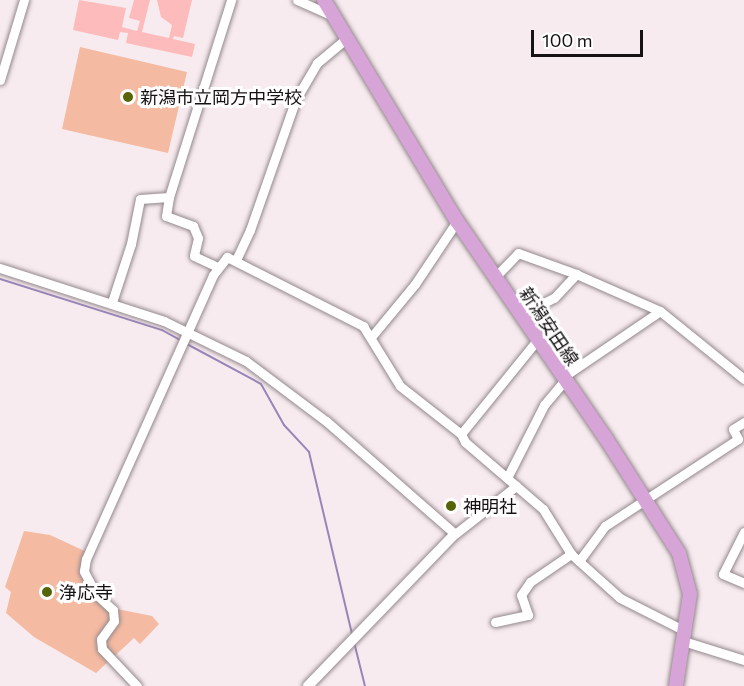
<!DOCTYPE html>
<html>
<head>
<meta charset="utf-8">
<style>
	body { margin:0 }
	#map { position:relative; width:744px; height:686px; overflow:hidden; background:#f7ebef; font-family:Commissioner,"Noto Sans JP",sans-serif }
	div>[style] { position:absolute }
	.green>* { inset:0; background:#f5baa2 }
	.stream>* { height:2px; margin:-1px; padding:0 1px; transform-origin:1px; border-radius:1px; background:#9985b8 }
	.building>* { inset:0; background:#fdbbbc }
	.roads { filter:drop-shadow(0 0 2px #93888c) drop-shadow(0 0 2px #93888c) }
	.minor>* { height:9px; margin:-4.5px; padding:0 4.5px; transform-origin:4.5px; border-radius:4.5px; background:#fff }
	.tertiary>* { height:10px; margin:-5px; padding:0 5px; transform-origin:5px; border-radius:5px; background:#fff }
	.primary>* { height:14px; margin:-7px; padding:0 7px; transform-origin:7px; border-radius:7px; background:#d7a4d7 }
	.dots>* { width:16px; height:16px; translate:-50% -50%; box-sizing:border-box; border:3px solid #fff; border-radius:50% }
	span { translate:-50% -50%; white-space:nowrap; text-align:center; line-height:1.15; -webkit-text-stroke:6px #fff; paint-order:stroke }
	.poi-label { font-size:18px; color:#161214 }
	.left { translate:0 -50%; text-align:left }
	.street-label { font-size:18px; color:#161214 }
	.scale { position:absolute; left:531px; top:30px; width:112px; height:27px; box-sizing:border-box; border:3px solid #161214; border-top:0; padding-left:8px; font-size:18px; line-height:21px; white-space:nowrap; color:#161214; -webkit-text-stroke:4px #fff; paint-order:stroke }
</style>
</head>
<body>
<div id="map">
	<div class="green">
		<div style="clip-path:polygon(80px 47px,187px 72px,168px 153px,62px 129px)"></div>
		<div style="clip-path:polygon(24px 531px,50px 535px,91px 554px,87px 563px,88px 581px,117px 609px,152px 616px,159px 624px,140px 644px,134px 638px,96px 673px,34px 637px,6px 613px,11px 592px,5px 587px)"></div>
	</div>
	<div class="stream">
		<div style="left:0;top:279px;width:170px;rotate:17.5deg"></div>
		<div style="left:162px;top:330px;width:21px;rotate:29deg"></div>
		<div style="left:185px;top:343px;width:86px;rotate:28.3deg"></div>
		<div style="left:261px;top:384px;width:47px;rotate:60.7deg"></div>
		<div style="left:284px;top:425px;width:37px;rotate:47deg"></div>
		<div style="left:309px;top:452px;width:187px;rotate:76.7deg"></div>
		<div style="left:354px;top:642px;width:45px;rotate:76deg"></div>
	</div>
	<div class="building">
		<div style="clip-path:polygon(79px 0,126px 8px,122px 27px,137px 31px,140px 21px,129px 18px,134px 0,150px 0,142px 32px,169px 38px,172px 25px,161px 17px,157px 0,192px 0,183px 38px,174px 36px,173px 39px,195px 44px,192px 57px,126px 43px,128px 33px,120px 32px,118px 40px,73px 30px)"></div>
	</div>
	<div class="roads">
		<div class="minor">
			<div style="left:297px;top:0;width:39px;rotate:24deg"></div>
			<div style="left:0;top:80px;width:84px;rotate:-73.3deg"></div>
			<div style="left:169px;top:197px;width:19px;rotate:99deg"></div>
			<div style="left:166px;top:216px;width:29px;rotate:20deg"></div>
			<div style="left:193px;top:226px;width:13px;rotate:67deg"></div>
			<div style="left:198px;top:238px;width:18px;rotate:103deg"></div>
			<div style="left:194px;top:256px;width:26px;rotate:25deg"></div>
			<div style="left:236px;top:260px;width:33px;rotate:-65deg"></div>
			<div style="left:250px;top:230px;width:139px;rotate:-70.7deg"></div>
			<div style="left:296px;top:99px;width:42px;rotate:-59.7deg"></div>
			<div style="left:317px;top:63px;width:39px;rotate:-40deg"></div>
			<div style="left:0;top:268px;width:172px;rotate:17.9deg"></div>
			<div style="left:164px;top:321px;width:91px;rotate:26deg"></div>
			<div style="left:246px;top:361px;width:100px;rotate:36.9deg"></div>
			<div style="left:326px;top:421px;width:171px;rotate:41.2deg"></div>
			<div style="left:455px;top:534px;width:78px;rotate:-38.2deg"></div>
			<div style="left:495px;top:277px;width:33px;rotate:-46deg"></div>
			<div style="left:518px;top:253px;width:62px;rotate:19.9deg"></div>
			<div style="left:576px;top:274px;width:92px;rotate:23.8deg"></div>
			<div style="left:660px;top:311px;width:108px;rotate:39deg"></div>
			<div style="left:112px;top:302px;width:61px;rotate:-71.9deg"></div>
			<div style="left:131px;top:244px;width:46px;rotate:-78.7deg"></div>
			<div style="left:140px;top:199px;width:29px;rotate:-4deg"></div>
			<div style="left:169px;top:197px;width:207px;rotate:-72.5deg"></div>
			<div style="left:520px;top:315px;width:38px;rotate:-27deg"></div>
			<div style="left:554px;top:298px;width:33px;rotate:-47deg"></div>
			<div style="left:372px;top:336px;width:67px;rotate:-50.4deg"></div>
			<div style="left:415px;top:284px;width:76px;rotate:-56.3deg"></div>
			<div style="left:563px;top:377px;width:117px;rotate:-34.2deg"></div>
			<div style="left:461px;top:434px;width:121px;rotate:-51deg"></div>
			<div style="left:507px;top:478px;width:82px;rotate:-63.1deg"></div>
			<div style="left:544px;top:405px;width:31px;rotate:-50deg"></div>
			<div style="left:744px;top:532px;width:47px;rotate:116.6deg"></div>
			<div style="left:723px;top:574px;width:23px;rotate:23deg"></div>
			<div style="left:579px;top:561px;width:44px;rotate:-53.4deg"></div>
			<div style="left:605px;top:526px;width:159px;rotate:-33.2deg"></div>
			<div style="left:738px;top:439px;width:11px;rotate:-117deg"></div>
			<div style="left:733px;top:429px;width:13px;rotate:-32deg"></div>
			<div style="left:495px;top:622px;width:34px;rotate:-12deg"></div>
			<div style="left:528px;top:615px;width:21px;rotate:-109deg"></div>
			<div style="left:521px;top:595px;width:16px;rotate:-55deg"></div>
			<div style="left:530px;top:582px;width:50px;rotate:-34.3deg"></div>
			<div style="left:683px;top:641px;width:64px;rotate:17.3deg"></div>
			<div style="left:137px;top:686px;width:51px;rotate:-133.4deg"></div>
			<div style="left:102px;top:649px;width:10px;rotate:-96deg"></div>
			<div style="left:101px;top:639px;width:22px;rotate:-54deg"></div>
			<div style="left:114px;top:621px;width:11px;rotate:-95deg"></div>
			<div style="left:113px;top:610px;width:23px;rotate:-137deg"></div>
			<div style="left:96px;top:594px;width:26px;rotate:-118deg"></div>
			<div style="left:84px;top:571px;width:12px;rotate:-81deg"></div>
			<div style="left:86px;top:559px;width:311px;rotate:-65.9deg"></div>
			<div style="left:213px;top:275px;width:23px;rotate:-52deg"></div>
			<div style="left:227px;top:257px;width:153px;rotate:26.9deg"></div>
			<div style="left:363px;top:326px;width:70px;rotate:58.3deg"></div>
			<div style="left:400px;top:386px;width:78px;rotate:38.2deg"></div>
			<div style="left:461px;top:434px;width:9px;rotate:63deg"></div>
			<div style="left:465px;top:442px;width:103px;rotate:40.7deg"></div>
			<div style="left:543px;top:509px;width:53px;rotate:58.1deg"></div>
			<div style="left:571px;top:554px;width:66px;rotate:41.9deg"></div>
			<div style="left:620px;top:598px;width:73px;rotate:26.9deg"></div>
		</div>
		<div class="tertiary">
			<div style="left:308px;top:686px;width:211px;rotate:-46deg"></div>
		</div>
		<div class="primary">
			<div style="left:324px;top:0;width:258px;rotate:59deg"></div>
			<div style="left:457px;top:221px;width:262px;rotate:55.6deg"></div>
			<div style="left:605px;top:437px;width:138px;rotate:57.5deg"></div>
			<div style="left:679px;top:553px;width:42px;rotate:75deg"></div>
			<div style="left:690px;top:594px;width:93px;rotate:98.7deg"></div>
		</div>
	</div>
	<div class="dots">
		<div style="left:128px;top:97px;background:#576407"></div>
		<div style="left:451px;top:506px;background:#576407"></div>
		<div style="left:47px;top:592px;background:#576407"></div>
	</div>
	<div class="poi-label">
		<span class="left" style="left:140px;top:97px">新潟市立岡方中学校</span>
		<span class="left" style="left:463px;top:506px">神明社</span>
		<span class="left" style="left:59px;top:592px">浄応寺</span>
	</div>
	<div class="street-label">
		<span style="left:549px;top:326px;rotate:56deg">新潟安田線</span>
	</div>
	<div class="scale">100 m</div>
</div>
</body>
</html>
